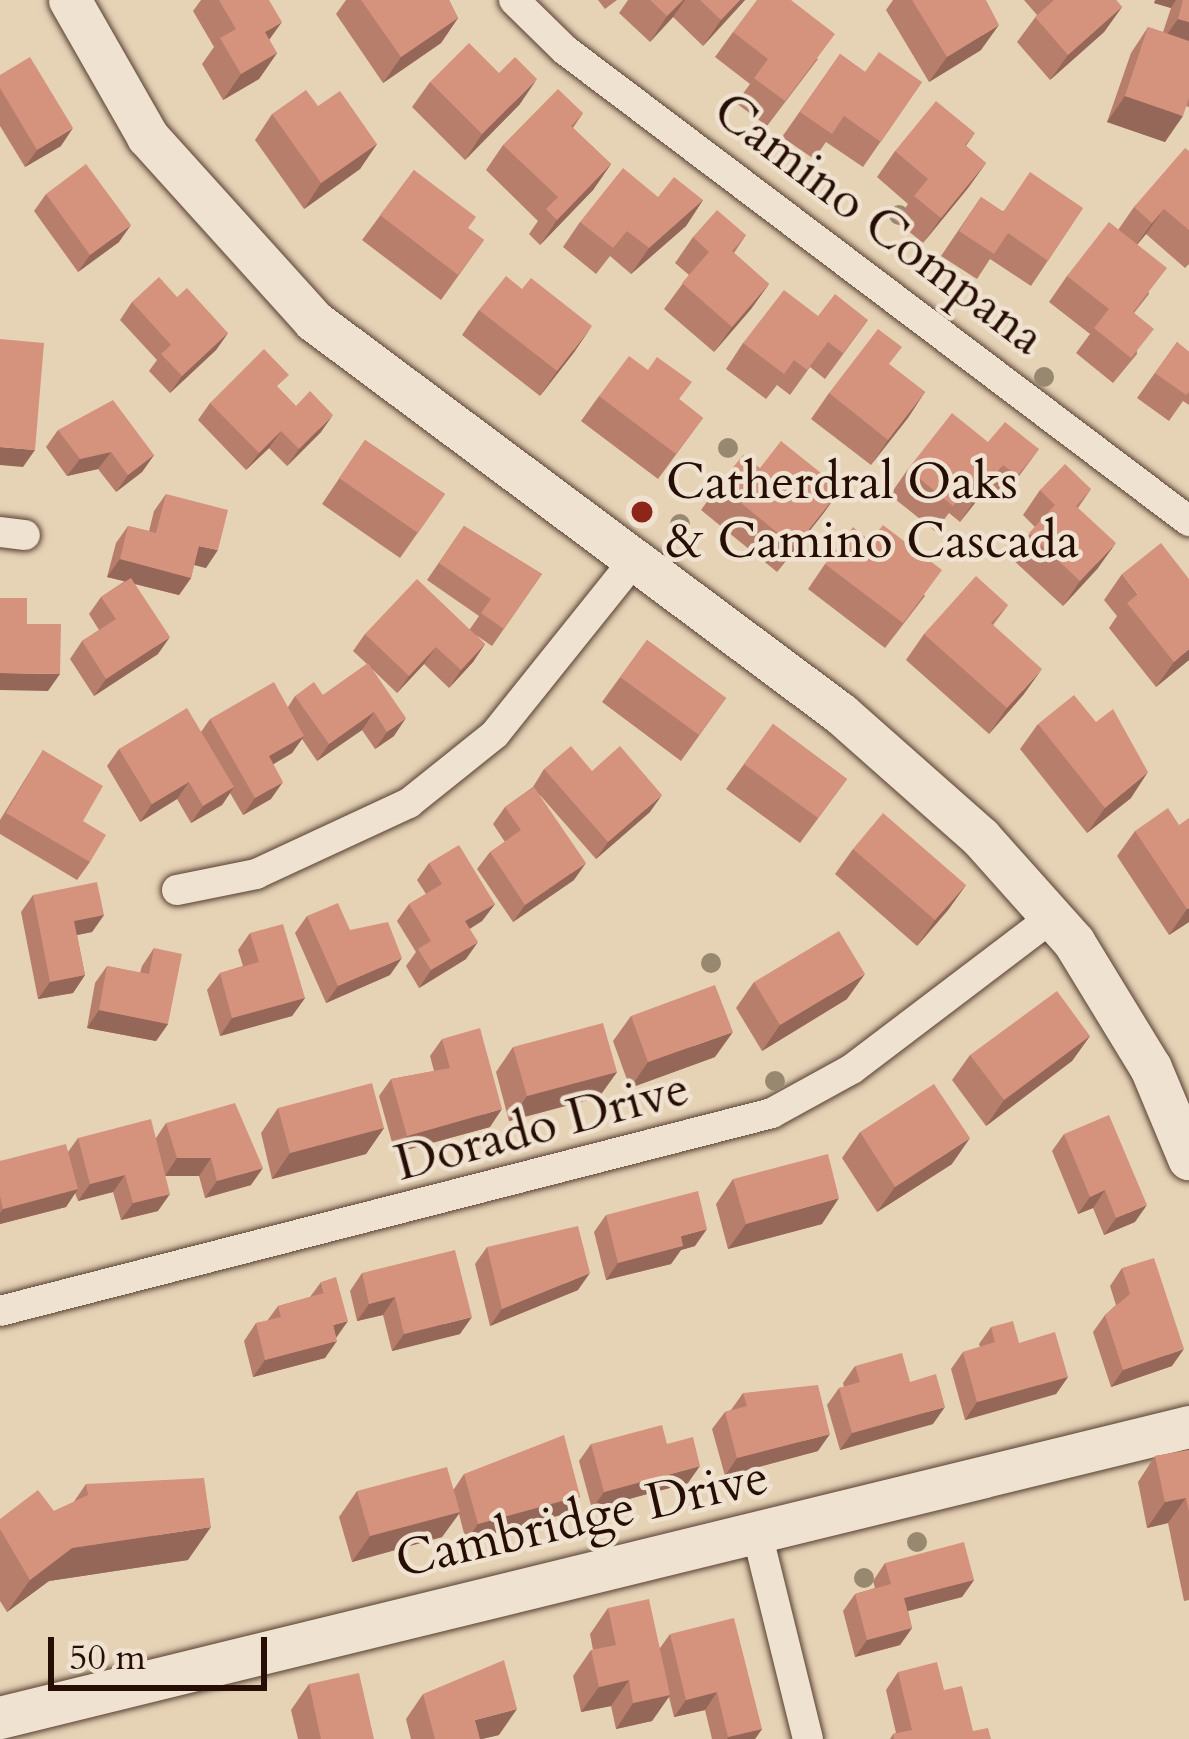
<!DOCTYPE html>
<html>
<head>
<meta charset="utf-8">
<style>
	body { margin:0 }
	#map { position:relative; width:1189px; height:1739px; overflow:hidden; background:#e6d3b6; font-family:Cardo,serif }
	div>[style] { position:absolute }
	.roads { filter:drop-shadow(0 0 3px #573f31) drop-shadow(0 0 3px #573f31) }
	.street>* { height:30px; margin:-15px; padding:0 15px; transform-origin:15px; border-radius:15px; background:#efe2d0 }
	.secondary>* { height:42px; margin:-21px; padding:0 21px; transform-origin:21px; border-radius:21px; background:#efe2d0 }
	.trees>* { width:20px; height:20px; margin:-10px; border-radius:50%; background:#98886f }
	.wall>* { inset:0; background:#b77e6c }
	.shaded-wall>* { inset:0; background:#956758 }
	.building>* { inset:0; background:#d5937e }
	.dots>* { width:33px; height:33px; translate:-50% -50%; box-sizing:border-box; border:6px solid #efe2d0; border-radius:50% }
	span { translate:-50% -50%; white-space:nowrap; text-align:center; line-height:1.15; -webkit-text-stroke:9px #efe2d0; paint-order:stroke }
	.street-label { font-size:51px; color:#270e05 }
	.poi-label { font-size:51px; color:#270e05 }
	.left { translate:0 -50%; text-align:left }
	.scale { position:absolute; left:48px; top:1637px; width:219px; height:54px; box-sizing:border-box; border:6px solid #270e05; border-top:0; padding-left:15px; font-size:36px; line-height:42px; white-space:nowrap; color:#270e05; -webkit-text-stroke:9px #efe2d0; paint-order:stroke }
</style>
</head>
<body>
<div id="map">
	<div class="roads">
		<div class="street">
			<div style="left:514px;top:0;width:71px;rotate:44.4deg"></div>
			<div style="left:565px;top:50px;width:782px;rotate:37.05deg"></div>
			<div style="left:0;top:532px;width:25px;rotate:7deg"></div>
			<div style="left:177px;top:890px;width:81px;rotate:-11.4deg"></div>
			<div style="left:256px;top:874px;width:169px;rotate:-24.9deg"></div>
			<div style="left:409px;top:803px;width:110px;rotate:-38.7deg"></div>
			<div style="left:495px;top:734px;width:227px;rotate:-51.3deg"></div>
			<div style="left:0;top:1311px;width:797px;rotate:-14.38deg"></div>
			<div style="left:772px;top:1113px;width:91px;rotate:-28.8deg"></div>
			<div style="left:852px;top:1069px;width:255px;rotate:-37.2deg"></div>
			<div style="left:757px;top:1533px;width:212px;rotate:76.1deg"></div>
		</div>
		<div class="secondary">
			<div style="left:70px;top:0;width:158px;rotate:60.3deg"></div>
			<div style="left:148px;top:137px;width:248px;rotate:47.9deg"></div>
			<div style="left:314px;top:321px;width:657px;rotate:36.71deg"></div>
			<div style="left:841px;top:714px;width:187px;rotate:41.5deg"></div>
			<div style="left:981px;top:838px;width:140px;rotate:48.2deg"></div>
			<div style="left:1074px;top:942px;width:148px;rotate:58.6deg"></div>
			<div style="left:1151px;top:1068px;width:99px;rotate:67.3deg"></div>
			<div style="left:0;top:1718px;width:1224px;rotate:-13.75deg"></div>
		</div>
	</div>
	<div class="trees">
		<div style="left:899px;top:215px"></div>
		<div style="left:1044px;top:377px"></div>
		<div style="left:728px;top:448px"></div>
		<div style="left:680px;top:524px"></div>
		<div style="left:711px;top:963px"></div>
		<div style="left:775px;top:1081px"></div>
		<div style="left:917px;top:1542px"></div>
		<div style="left:864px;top:1578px"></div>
	</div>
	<div class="wall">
		<div style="clip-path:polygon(201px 0,269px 0,269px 40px,277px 53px,259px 79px,223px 100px,202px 64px,214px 47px,193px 11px)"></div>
		<div style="clip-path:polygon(346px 0,449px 0,458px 18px,441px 43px,383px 83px,336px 14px)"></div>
		<div style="clip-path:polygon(598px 0,617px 0,605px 9px)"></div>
		<div style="clip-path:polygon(628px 0,745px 0,703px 46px,673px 17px,650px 42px,619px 13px)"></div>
		<div style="clip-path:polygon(893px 0,986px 0,981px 50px,929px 82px,886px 10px)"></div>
		<div style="clip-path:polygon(1024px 0,1116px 0,1122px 7px,1104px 32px,1050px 80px,1017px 42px,1037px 15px)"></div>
		<div style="clip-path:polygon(1155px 0,1189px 0,1189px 107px,1186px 106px,1165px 142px,1107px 122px,1131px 53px,1148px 27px,1163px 32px,1171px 8px,1154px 3px)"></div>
		<div style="clip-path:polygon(733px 32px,818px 59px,767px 126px,736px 103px,750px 84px,715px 57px)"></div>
		<div style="clip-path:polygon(840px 54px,865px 72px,922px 82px,863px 167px,826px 142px,814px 159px,782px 137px)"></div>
		<div style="clip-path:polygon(0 75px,61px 146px,25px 167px,0 126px)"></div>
		<div style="clip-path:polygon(430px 82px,520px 104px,465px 160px,412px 107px)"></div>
		<div style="clip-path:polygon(583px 113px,573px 128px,611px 164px,593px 190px,540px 245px,529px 234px,538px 221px,486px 170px,503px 145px)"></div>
		<div style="clip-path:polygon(272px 114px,377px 144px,360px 169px,304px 209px,255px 140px)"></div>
		<div style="clip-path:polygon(975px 133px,966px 146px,986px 163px,968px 188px,923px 243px,896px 221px,908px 204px,877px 177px,895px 151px)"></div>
		<div style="clip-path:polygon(1189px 151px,1189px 264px,1185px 268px,1146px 234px,1137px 245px,1149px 294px,1134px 313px,1137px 354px,1113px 383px,1076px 353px,1090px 334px,1049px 302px,1067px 276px,1118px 230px,1134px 207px)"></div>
		<div style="clip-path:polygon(414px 170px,468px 228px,484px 240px,441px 300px,362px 240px)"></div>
		<div style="clip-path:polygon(46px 194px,119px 242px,78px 272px,34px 211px)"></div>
		<div style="clip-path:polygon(658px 197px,703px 200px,686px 226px,631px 274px,610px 256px,596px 274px,563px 247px,580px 222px)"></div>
		<div style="clip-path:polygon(981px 197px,1002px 211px,1083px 208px,1031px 286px,990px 259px,977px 279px,941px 256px)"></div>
		<div style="clip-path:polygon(746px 235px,734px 253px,769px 284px,751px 309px,714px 352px,664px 309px,689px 275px,675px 263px,693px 237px)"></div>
		<div style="clip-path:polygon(177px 297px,228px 333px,216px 350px,170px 393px,149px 371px,157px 360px,120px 320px,132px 302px)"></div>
		<div style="clip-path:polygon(479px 310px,575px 351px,540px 396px,462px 335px)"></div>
		<div style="clip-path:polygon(818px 316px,868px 320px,825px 379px,810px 367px,790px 395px,777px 385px,766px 399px,726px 369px,743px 343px)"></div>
		<div style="clip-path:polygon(1177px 342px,1189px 352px,1189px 405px,1183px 401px,1169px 421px,1137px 398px)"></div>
		<div style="clip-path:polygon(890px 365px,925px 392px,871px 465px,811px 419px,829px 393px)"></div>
		<div style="clip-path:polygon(648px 370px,679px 399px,703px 418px,658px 479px,581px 421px,599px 396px)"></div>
		<div style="clip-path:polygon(279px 389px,321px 432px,287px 466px,269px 448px,246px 470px,198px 420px,210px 403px)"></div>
		<div style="clip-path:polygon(58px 430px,154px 455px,142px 472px,116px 492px,98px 469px,67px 476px,46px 447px)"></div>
		<div style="clip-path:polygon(365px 440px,445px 494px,400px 558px,322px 504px)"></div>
		<div style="clip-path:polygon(988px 442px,1039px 449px,1000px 502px,985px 490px,960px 522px,949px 513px,935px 531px,890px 495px,908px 469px)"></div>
		<div style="clip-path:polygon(760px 468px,841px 489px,777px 572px,701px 510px,719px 485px)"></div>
		<div style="clip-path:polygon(1091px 489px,1078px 508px,1098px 568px,1063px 606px,1011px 558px,1035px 527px,1023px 515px,1040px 490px)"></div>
		<div style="clip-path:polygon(166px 494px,206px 568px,194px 565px,191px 578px,179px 595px,135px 584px,158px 654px,94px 696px,70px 659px,82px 641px,99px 630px,89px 614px,101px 597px,125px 581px,107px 577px,116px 543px,128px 526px,149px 531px,154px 511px)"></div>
		<div style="clip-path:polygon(464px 526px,542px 574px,492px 646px,476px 635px,485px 644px,473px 662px,449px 688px,424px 664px,397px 693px,372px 669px,394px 736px,375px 749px,362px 730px,317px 761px,302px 739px,292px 753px,273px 764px,271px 799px,243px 815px,230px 793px,222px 805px,191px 823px,177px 799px,140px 822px,107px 766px,119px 749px,201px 732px,210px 719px,288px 707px,295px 696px,323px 695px,367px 664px,353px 651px,365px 634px,470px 629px,479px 616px,427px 580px)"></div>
		<div style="clip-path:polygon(870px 541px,925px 596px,885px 648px,808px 589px,825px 564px)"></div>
		<div style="clip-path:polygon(1122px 574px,1189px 660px,1156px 687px,1109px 628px,1117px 616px,1104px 600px)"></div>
		<div style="clip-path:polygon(1008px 605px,993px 625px,1024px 694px,989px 734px,906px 660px,924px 634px)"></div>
		<div style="clip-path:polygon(647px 640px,726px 698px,681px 761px,602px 702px)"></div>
		<div style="clip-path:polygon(773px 724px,847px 779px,800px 843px,726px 789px)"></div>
		<div style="clip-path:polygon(1038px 724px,1131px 798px,1087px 833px,1020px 749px)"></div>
		<div style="clip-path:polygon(43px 750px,83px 821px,90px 862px,77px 880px,0 834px,0 820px)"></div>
		<div style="clip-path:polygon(544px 769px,592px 771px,650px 812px,596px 859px,539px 794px,574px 880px,513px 922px,477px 869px,490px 852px,505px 842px,493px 824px,505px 807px,533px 787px)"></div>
		<div style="clip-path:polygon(1179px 825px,1189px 922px,1169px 935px,1117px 856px,1135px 831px)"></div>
		<div style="clip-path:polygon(853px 849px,966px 885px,948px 910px,917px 946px,835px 874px)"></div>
		<div style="clip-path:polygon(429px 863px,495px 904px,482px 921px,470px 929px,466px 959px,419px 988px,406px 966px,416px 952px,397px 921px,409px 904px,426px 894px,417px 880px)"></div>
		<div style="clip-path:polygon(33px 895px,104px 915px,92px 932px,77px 935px,85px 975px,73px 993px,38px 999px,21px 912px)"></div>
		<div style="clip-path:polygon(307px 916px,350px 930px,390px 975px,326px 1003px,295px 933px)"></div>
		<div style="clip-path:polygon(250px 933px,305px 998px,292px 1016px,220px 1036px,207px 990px,220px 973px,243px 966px,238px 950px)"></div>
		<div style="clip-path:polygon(154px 948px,168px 1024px,156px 1041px,87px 1028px,95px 983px,107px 966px,140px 973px,142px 966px)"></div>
		<div style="clip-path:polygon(754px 982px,847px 999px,762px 1051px,736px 1008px)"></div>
		<div style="clip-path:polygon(631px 1016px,715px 1057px,630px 1088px,613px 1041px)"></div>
		<div style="clip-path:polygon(1090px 1036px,1072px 1061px,986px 1126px,952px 1080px,970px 1055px)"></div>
		<div style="clip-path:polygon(442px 1039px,490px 1127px,395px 1153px,379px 1096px,391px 1079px,434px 1071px,430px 1056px)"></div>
		<div style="clip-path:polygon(513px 1047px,617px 1072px,599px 1097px,509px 1121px,496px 1072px)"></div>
		<div style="clip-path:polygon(278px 1108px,384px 1128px,366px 1154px,272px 1179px,261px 1133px)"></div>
		<div style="clip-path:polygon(166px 1123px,251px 1185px,205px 1198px,199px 1176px,165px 1176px,158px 1211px,121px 1220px,113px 1192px,78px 1201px,75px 1193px,66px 1207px,0 1224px,0 1161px,68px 1152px,78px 1138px,156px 1138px)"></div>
		<div style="clip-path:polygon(860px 1132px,952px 1164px,877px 1212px,842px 1158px)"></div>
		<div style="clip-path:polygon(1064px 1134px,1135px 1222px,1104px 1235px,1093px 1208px,1078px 1214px,1052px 1151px)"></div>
		<div style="clip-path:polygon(733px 1179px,822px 1224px,728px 1249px,716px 1204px)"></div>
		<div style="clip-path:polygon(606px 1215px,695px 1246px,681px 1250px,671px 1264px,606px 1280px,594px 1232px)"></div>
		<div style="clip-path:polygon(487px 1247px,578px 1290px,490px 1326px,475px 1264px)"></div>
		<div style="clip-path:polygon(1122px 1268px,1172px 1366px,1111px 1387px,1093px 1332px,1105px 1315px,1116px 1305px,1110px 1286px)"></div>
		<div style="clip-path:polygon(362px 1273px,460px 1334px,392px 1351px,383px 1315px,357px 1321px,350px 1291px)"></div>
		<div style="clip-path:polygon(321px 1282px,336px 1337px,325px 1358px,253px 1377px,244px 1341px,256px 1323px,267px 1321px,278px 1306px,310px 1297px)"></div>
		<div style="clip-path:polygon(991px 1327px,1068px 1377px,1056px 1394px,965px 1420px,951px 1369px,963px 1352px,980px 1347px,979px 1344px)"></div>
		<div style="clip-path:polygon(855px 1366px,910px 1382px,933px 1424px,840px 1450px,827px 1405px,839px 1388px,844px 1387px,843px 1383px)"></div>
		<div style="clip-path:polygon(743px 1393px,818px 1451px,725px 1476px,712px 1429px,725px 1412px,731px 1410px)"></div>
		<div style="clip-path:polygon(591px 1444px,688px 1483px,592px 1509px,579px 1461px)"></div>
		<div style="clip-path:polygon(1189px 1450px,1189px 1600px,1184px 1601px,1168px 1523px,1147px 1528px,1138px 1482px,1155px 1456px)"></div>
		<div style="clip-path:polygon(464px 1474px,580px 1496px,568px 1513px,466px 1541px,459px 1514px,442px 1537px,352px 1562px,339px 1517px,357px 1491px,454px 1489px)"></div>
		<div style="clip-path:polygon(86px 1484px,188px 1560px,49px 1581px,7px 1612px,0 1601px,0 1519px,54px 1511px,73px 1503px)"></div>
		<div style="clip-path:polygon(885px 1563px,974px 1580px,962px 1597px,908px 1611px,912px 1628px,900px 1645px,855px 1657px,843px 1611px,855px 1594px,875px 1588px,873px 1581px)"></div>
		<div style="clip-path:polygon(608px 1608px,660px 1648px,670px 1634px,762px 1729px,755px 1739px,712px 1739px,705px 1710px,674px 1717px,669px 1697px,652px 1721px,616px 1729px,611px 1706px,581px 1712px,573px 1676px,591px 1650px,593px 1650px,590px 1634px)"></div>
		<div style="clip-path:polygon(898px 1672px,944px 1690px,973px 1731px,991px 1739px,890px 1739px,893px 1734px,896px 1733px,886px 1690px)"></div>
		<div style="clip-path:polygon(309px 1684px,374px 1739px,298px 1739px,291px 1710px)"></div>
		<div style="clip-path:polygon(423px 1694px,499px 1735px,482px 1739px,411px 1739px,406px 1719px)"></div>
	</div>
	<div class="shaded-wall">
		<div style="clip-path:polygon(683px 0,685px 0,673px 17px,650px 42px,667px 16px)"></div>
		<div style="clip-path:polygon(740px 0,745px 0,703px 46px,721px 20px)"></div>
		<div style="clip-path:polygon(1156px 0,1176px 0,1171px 8px,1154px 3px)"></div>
		<div style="clip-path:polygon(1122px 7px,1104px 32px,1050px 80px,1068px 55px)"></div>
		<div style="clip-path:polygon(458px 18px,441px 43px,383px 83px,401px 57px)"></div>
		<div style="clip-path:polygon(1178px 19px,1189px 22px,1189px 53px,1160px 44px)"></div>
		<div style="clip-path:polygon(282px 22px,264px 47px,265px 32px)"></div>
		<div style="clip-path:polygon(999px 25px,981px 50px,929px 82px,947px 57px)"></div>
		<div style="clip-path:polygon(277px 53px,259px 79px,223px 100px,241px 74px)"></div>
		<div style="clip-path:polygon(537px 79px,520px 104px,465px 160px,482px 134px)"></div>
		<div style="clip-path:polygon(1125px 96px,1183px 116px,1165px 142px,1107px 122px)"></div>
		<div style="clip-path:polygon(73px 128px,61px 146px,25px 167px,37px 150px)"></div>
		<div style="clip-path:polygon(377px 144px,360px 169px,304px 209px,321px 183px)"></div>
		<div style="clip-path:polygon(986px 163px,968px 188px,923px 243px,941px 218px)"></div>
		<div style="clip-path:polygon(611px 164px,593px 190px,540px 245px,557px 220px)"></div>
		<div style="clip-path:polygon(703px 200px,686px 226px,631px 274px,649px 248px)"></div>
		<div style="clip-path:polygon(1164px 209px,1146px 234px,1134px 248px,1152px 223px)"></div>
		<div style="clip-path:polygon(131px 225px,119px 242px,78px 272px,90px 255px)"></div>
		<div style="clip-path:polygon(769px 284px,751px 309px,714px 352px,732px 327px)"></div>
		<div style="clip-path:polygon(592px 326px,575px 351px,540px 396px,557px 371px)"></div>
		<div style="clip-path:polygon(228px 333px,216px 350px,170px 393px,182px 376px)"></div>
		<div style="clip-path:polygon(925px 392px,908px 418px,871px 465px,888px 440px)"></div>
		<div style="clip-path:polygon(333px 415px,321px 432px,287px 466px,299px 449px)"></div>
		<div style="clip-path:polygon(281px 431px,269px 448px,246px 470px,259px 453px)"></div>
		<div style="clip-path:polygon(0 447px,35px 450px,23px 467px,0 465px)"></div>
		<div style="clip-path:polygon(111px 452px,98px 469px,67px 476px,80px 459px)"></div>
		<div style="clip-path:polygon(154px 455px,142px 472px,116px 492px,128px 475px)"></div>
		<div style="clip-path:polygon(1003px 465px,985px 490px,960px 522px,977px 497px)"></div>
		<div style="clip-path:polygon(841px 489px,823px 514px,777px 572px,795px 547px)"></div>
		<div style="clip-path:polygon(1116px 543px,1098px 568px,1063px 606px,1080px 581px)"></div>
		<div style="clip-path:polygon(199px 546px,218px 550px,206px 568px,187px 563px)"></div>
		<div style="clip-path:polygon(120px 559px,191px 578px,179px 595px,107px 577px)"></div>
		<div style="clip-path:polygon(170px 637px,158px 654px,94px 696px,106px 679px)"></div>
		<div style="clip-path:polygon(485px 644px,473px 662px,449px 688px,461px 670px)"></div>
		<div style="clip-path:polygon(436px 647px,424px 664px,397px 693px,409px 676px)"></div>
		<div style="clip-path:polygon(1189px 649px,1189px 660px,1156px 687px,1174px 662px)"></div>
		<div style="clip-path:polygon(1042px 669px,1024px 694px,989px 734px,1007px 708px)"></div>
		<div style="clip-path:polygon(0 673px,60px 674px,48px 691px,0 690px)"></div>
		<div style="clip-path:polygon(374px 712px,362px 730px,317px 761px,329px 744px)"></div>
		<div style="clip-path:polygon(406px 718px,394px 736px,375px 749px,387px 732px)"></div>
		<div style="clip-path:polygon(304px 736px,292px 753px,257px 774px,269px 756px)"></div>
		<div style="clip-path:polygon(1148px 772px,1131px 798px,1087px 833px,1105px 808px)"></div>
		<div style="clip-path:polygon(189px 782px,177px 799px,140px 822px,152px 804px)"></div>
		<div style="clip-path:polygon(283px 782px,271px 799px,243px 815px,255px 798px)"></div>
		<div style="clip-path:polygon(234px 787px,222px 805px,191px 823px,203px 806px)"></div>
		<div style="clip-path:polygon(662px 795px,650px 812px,596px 859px,608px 842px)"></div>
		<div style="clip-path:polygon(586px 863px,574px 880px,513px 922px,525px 905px)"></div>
		<div style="clip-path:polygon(966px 885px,948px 910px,917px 946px,935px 920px)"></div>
		<div style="clip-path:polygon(495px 904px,482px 921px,453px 938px,465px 921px)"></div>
		<div style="clip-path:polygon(1189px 908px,1189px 922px,1169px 935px,1187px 909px)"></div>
		<div style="clip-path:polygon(104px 915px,92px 932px,62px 938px,74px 921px)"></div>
		<div style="clip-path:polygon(478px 942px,466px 959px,419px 988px,431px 970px)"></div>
		<div style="clip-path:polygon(402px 958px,390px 975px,326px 1003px,338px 986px)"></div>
		<div style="clip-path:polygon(865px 974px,847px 999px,762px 1051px,780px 1025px)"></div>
		<div style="clip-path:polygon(85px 975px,73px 993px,38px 999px,50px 982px)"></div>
		<div style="clip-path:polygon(305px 998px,292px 1016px,220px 1036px,232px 1018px)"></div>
		<div style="clip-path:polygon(99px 1010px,168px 1024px,156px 1041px,87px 1028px)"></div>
		<div style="clip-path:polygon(733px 1032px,715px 1057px,630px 1088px,648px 1062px)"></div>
		<div style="clip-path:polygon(1090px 1036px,1072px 1061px,986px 1126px,1004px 1100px)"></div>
		<div style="clip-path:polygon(617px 1072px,599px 1097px,509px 1121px,527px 1096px)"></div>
		<div style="clip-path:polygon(502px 1109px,490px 1127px,395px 1153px,407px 1136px)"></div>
		<div style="clip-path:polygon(384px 1128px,366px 1154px,272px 1179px,290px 1153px)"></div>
		<div style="clip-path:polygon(970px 1138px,952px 1164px,877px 1212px,895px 1187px)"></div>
		<div style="clip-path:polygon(177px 1158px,211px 1158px,199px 1176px,165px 1176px)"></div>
		<div style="clip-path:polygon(263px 1168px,251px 1185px,205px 1198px,217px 1181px)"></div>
		<div style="clip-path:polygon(125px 1175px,113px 1192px,78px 1201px,90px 1184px)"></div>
		<div style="clip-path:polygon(78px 1189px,66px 1207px,0 1224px,0 1213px,3px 1209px)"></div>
		<div style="clip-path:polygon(1105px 1190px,1093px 1208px,1078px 1214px,1090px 1197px)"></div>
		<div style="clip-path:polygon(170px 1194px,158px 1211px,121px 1220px,133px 1203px)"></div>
		<div style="clip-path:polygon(839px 1198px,822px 1224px,728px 1249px,746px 1224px)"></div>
		<div style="clip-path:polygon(1147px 1205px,1135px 1222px,1104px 1235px,1116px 1218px)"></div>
		<div style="clip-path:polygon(707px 1229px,695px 1246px,681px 1250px,671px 1264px,606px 1280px,618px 1263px,681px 1236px)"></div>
		<div style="clip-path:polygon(590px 1273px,578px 1290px,490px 1326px,502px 1309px)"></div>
		<div style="clip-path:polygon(395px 1297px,383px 1315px,357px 1321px,369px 1304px)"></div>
		<div style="clip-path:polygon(472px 1317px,460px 1334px,392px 1351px,404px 1334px)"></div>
		<div style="clip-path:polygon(348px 1321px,336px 1338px,333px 1325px)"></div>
		<div style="clip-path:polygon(337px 1341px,325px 1358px,253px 1377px,265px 1360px)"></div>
		<div style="clip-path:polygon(1184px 1349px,1172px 1366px,1111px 1387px,1123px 1370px)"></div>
		<div style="clip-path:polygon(1068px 1377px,1056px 1394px,965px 1420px,977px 1402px)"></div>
		<div style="clip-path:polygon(945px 1407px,933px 1424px,840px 1450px,852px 1433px)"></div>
		<div style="clip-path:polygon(830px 1434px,818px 1451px,725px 1476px,737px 1458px)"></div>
		<div style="clip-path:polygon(700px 1466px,688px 1483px,592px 1509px,604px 1492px)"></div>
		<div style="clip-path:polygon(580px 1496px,568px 1513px,466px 1541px,478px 1524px)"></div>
		<div style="clip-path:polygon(1186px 1498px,1168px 1523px,1147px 1528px,1165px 1502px)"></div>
		<div style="clip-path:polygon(460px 1512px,442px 1537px,352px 1562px,370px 1536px)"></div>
		<div style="clip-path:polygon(211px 1527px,188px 1560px,49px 1581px,7px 1612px,30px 1580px,72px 1548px)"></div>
		<div style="clip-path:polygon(974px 1580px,962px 1597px,892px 1615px,904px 1598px)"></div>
		<div style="clip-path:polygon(912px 1628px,900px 1645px,855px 1657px,867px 1640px)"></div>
		<div style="clip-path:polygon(629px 1680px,611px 1706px,581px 1712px,599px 1687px)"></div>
		<div style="clip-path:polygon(717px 1692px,705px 1710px,674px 1717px,686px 1700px)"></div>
		<div style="clip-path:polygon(670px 1695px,652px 1721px,616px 1729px,633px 1703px)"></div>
		<div style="clip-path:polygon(517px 1709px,499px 1735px,482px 1739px,461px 1739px,475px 1720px)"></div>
		<div style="clip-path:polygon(762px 1729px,755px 1739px,727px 1739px,728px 1737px)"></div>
	</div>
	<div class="building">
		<div style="clip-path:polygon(219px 0,269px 0,282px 22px,265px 32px,277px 53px,241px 74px,220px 38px,236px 29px)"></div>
		<div style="clip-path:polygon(361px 0,449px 0,458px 18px,401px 57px)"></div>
		<div style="clip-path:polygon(650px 0,683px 0,667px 16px)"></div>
		<div style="clip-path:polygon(700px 0,740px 0,721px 20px)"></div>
		<div style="clip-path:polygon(757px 0,791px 0,835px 34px,785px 101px,754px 78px,768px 59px,733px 32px)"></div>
		<div style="clip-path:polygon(912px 0,986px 0,999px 25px,947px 57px)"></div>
		<div style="clip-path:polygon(1054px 0,1116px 0,1122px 7px,1068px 55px,1035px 17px)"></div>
		<div style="clip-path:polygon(1183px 0,1189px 0,1189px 22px,1178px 19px)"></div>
		<div style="clip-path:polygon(1148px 27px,1189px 41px,1189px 98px,1183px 116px,1125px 96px)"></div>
		<div style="clip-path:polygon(469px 43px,499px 73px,515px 57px,537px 79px,482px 134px,430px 82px)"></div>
		<div style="clip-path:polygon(879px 52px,922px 82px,881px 142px,844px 116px,832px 134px,800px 112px,840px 54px,865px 72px)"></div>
		<div style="clip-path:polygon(30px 57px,73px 128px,37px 150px,0 88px,0 75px)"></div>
		<div style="clip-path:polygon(558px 89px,583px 113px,571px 126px,611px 164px,557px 220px,546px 209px,558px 197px,503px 145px)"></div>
		<div style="clip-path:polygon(306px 90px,318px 106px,340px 91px,377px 144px,321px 183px,272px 114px)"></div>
		<div style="clip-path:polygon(936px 101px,975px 133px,965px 145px,986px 163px,941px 218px,914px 196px,928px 179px,895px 151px)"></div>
		<div style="clip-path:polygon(1185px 148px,1189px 151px,1189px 230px,1164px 209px,1152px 223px,1134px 207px)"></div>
		<div style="clip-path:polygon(86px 164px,131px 225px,90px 255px,46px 194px)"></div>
		<div style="clip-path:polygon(623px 168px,658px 197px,674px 177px,703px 200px,649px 248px,627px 231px,613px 248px,580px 222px)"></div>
		<div style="clip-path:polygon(414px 170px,476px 217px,468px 228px,484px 240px,458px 275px,380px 215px)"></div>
		<div style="clip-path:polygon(1030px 172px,1083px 208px,1048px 261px,1008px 233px,994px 254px,959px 231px,981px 197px,1003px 212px)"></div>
		<div style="clip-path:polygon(717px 210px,746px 235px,732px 251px,769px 284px,732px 327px,682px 283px,709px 252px,693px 237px)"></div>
		<div style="clip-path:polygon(1109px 222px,1167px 268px,1133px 312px,1154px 329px,1131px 358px,1094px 328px,1109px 309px,1067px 276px)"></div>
		<div style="clip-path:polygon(506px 276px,522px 289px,531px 278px,592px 326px,557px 371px,479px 310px)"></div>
		<div style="clip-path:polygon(159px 277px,177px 297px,187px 288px,228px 333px,182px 376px,161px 354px,171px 345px,132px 302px)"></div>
		<div style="clip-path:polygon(784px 290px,818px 316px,835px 294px,868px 320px,843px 353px,828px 342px,807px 370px,794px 360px,784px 374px,743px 343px)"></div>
		<div style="clip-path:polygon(878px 329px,902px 347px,889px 364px,925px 392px,888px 440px,829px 393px)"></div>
		<div style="clip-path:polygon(0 339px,44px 343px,35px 450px,0 447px)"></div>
		<div style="clip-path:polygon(1177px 342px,1189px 352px,1189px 392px,1186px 395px,1155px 373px)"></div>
		<div style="clip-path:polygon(264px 349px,289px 375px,277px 386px,296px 406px,310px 391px,333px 415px,299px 449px,281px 431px,259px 453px,210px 403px)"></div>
		<div style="clip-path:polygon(629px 356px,648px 370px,657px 357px,692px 382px,679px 399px,703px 418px,676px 454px,599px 396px)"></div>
		<div style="clip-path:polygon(113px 400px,154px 455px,128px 475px,111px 452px,80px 459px,58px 430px)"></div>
		<div style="clip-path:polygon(952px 413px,988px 442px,1005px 422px,1039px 449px,1017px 476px,1003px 465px,977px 497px,967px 488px,953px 506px,908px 469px)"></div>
		<div style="clip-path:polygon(365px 440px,445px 494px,418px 533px,339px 478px)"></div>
		<div style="clip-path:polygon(781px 441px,841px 489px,795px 547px,719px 485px,743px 455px,760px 468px)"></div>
		<div style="clip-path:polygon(1065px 464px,1091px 489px,1076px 506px,1116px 543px,1080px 581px,1029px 533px,1055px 505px,1040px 490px)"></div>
		<div style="clip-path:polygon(166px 494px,228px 510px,218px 550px,199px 546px,191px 578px,120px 559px,128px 526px,156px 533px)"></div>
		<div style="clip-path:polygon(883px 525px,942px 570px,903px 623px,825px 564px,853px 527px,870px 541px)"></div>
		<div style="clip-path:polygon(464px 526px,542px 574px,504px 629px,481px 613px,491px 599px,439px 563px)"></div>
		<div style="clip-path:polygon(1161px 543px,1189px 579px,1189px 649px,1174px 662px,1127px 603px,1138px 594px,1122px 574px)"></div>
		<div style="clip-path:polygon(976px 576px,1008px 605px,991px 623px,1042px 669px,1007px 708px,924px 634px)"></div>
		<div style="clip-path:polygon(131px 578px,170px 637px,106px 679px,82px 641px,116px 619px,101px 597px)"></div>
		<div style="clip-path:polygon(417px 579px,485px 644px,461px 670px,436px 647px,409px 676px,365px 634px)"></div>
		<div style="clip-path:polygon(0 598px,27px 598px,27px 624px,61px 624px,60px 674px,0 673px)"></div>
		<div style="clip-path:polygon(647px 640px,726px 698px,699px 735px,620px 677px)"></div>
		<div style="clip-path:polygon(368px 663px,406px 718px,387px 732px,374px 712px,329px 744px,295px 696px,314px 682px,323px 695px)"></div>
		<div style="clip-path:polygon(274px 682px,304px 736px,269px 756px,283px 782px,255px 798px,210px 719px)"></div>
		<div style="clip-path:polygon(1074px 695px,1096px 722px,1113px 709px,1148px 772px,1105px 808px,1038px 724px)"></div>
		<div style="clip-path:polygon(187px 708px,234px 787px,203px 806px,189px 782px,152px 804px,119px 749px)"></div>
		<div style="clip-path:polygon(773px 724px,847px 779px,818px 818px,744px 764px)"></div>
		<div style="clip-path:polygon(571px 746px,592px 771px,620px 746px,662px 795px,608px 842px,544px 769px)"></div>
		<div style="clip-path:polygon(43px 750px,103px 786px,83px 821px,106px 835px,90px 862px,6px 813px)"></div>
		<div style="clip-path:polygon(534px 787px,586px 863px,525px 905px,490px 852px,521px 830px,505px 807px)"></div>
		<div style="clip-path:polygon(1168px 808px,1179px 825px,1189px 818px,1189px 908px,1187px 909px,1135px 831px)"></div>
		<div style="clip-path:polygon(883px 813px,966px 885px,935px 920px,853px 849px)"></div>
		<div style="clip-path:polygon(459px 845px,495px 904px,465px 921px,478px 942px,431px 970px,418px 949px,431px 941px,409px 904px,442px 884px,429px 863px)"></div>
		<div style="clip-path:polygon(97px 882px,104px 915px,74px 921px,85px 975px,50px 982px,33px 895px)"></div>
		<div style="clip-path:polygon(338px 903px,350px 930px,388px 922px,402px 958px,338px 986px,307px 916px)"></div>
		<div style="clip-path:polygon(283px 924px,305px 998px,232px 1018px,220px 973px,259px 962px,250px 933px)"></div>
		<div style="clip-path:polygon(839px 931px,865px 974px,780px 1025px,754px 982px)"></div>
		<div style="clip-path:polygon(154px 948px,182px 954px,168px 1024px,99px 1010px,107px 966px,149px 974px)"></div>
		<div style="clip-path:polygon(715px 985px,733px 1032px,648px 1062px,631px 1016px)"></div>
		<div style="clip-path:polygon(1057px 991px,1090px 1036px,1004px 1100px,970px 1055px)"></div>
		<div style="clip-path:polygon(603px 1023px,617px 1072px,527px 1096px,513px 1047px)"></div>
		<div style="clip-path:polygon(480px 1028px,502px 1109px,407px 1136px,391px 1079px,450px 1068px,442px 1039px)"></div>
		<div style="clip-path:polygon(372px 1083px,384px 1128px,290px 1153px,278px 1108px)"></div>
		<div style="clip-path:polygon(934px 1084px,970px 1138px,895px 1187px,860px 1132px)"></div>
		<div style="clip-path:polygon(235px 1103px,263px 1168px,217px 1181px,211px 1158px,177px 1158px,166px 1123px)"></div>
		<div style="clip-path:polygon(1109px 1115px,1147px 1205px,1116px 1218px,1105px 1190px,1090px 1197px,1064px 1134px)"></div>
		<div style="clip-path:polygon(151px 1119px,170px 1194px,133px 1203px,125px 1175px,90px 1184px,78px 1138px)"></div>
		<div style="clip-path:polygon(66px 1144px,78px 1189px,3px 1209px,0 1196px,0 1161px)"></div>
		<div style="clip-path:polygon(828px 1154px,839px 1198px,746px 1224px,733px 1179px)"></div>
		<div style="clip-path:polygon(698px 1191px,707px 1229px,681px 1236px,683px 1246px,618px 1263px,606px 1215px)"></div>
		<div style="clip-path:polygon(578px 1226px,590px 1273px,502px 1309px,487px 1247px)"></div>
		<div style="clip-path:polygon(455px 1250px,472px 1317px,404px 1334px,395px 1297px,369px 1304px,362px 1273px)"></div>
		<div style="clip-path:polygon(1154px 1258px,1184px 1349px,1123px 1370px,1105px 1315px,1130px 1294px,1122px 1268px)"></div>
		<div style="clip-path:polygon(336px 1277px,348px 1321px,333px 1325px,337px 1341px,265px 1360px,256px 1323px,281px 1317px,278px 1306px,324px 1293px,321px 1282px)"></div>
		<div style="clip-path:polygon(1013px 1321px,1019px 1343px,1055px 1332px,1068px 1377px,977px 1402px,963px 1352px,995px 1342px,991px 1327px)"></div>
		<div style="clip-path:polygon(902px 1353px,910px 1382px,936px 1374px,945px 1407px,852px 1433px,839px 1388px,860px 1382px,855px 1366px)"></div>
		<div style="clip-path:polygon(818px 1385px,830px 1434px,737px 1458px,725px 1412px,747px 1406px,743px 1393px)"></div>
		<div style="clip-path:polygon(662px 1425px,667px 1444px,693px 1437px,700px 1466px,604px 1492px,591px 1444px)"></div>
		<div style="clip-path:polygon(564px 1435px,580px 1496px,478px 1524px,464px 1474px)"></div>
		<div style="clip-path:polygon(1189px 1450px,1189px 1512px,1186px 1498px,1165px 1502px,1155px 1456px)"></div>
		<div style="clip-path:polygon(447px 1467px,460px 1512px,370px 1536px,357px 1491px)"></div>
		<div style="clip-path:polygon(204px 1478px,211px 1527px,72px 1548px,30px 1580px,0 1529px,0 1519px,38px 1490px,54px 1511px,88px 1495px,86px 1484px)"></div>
		<div style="clip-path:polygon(964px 1542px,974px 1580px,904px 1598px,912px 1628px,867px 1640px,855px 1594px,891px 1584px,885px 1563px)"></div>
		<div style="clip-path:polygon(649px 1599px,670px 1695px,633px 1703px,629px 1680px,599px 1687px,591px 1650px,616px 1645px,608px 1608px)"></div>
		<div style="clip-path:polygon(734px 1618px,762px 1729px,728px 1737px,717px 1692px,686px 1700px,670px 1634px)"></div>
		<div style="clip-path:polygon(504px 1660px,517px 1709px,475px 1720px,480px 1739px,435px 1739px,423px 1694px)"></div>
		<div style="clip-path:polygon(937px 1662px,944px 1690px,962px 1686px,973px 1731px,988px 1728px,991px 1739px,894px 1739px,893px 1734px,912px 1730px,898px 1672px)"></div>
		<div style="clip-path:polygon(359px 1673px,374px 1739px,321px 1739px,309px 1684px)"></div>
	</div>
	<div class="dots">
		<div style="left:642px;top:512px;background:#8f2418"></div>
	</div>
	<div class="street-label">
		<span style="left:879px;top:224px;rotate:37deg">Camino Compana</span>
		<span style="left:542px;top:1126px;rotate:-15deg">Dorado Drive</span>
		<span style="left:582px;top:1519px;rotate:-13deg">Cambridge Drive</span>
	</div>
	<div class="poi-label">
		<span class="left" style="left:666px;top:512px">Catherdral Oaks<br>&amp; Camino Cascada</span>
	</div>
	<div class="scale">50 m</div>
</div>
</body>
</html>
